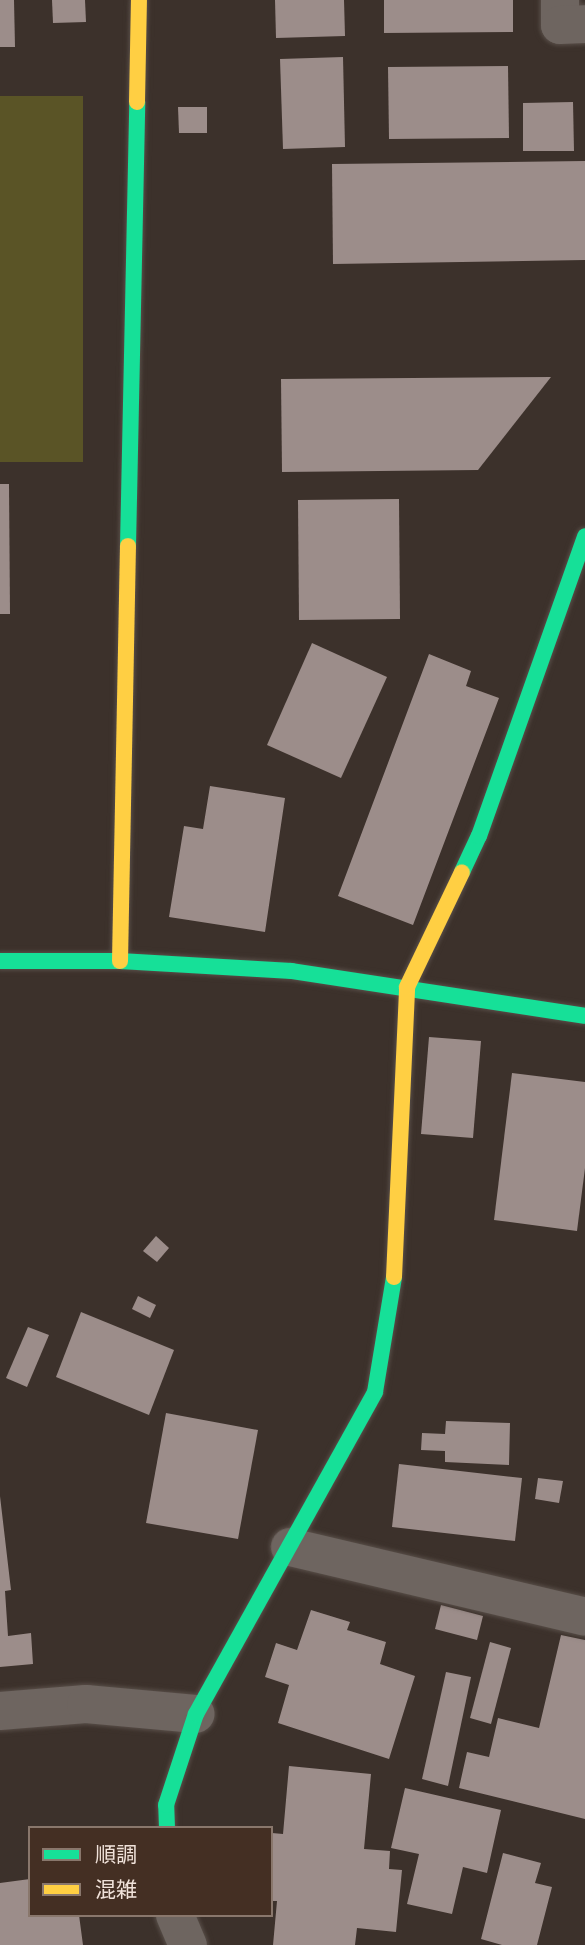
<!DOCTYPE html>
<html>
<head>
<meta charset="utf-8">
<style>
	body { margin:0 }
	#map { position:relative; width:585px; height:1945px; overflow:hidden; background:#3c312b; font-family:Spectral,"Noto Sans JP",serif }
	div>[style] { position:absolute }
	.green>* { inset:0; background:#5a5426 }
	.building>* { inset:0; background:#9c8d8a }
	.roads { filter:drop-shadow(0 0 2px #584e48) drop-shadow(0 0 2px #584e48) }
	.street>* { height:38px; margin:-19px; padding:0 19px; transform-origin:19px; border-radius:19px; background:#6e6560 }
	.fast>* { height:16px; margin:-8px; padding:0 8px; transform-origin:8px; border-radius:8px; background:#16e098 }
	.slow>* { height:16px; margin:-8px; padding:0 8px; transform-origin:8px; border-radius:8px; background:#ffcf43 }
	span { translate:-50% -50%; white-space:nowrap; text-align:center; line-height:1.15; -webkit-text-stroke:7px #442f23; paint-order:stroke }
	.legend { position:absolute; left:28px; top:1826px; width:245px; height:91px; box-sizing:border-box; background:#442f23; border:2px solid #89776c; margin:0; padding:9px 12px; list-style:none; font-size:21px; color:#f0e2da }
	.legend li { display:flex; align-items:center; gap:14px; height:35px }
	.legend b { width:35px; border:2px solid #89776c }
</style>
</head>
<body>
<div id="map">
	<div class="green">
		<div style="clip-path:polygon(0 96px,83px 96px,83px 462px,0 462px)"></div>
	</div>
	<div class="building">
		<div style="clip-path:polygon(0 0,14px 0,15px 47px,0 47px)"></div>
		<div style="clip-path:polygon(52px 0,85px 0,86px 22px,53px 23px)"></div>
		<div style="clip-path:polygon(275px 0,344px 0,345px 36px,276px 38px)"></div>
		<div style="clip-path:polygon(384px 0,513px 0,513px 32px,384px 33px)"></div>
		<div style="clip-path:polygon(343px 57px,345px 147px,283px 149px,280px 59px)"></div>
		<div style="clip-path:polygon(508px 66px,509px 138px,389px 139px,388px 67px)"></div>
		<div style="clip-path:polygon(573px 102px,574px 151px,523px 151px,523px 103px)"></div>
		<div style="clip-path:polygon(178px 107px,207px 107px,207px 133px,179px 133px)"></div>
		<div style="clip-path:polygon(585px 161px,585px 260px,333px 264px,332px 164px)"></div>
		<div style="clip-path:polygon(551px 377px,478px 470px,282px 472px,281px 379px)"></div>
		<div style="clip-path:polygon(0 484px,9px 484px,10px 614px,0 614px)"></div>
		<div style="clip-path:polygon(399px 499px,400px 619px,299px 620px,298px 500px)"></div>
		<div style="clip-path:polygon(312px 643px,387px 677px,341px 778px,267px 745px)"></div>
		<div style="clip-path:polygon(429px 654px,471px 671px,466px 686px,499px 698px,413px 925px,338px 896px)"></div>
		<div style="clip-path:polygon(210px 786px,285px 798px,265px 932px,169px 917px,184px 826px,203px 829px)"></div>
		<div style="clip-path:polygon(429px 1037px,481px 1041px,473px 1138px,421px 1134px)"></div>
		<div style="clip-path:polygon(512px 1073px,585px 1082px,585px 1168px,577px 1231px,494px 1220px)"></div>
		<div style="clip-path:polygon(156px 1236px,169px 1248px,157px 1262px,143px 1251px)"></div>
		<div style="clip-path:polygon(138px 1296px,156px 1305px,150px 1318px,132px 1309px)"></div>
		<div style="clip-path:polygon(81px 1312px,174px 1350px,149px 1415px,56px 1377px)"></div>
		<div style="clip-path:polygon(28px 1327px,49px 1335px,27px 1387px,6px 1378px)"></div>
		<div style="clip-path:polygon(166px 1413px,258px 1430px,238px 1539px,146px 1523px)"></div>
		<div style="clip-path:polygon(446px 1421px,510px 1423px,509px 1465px,445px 1462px,445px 1451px,421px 1450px,422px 1433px,445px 1434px)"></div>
		<div style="clip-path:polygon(399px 1464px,522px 1478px,515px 1541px,392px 1527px)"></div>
		<div style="clip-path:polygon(538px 1478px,563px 1481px,559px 1503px,535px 1499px)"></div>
		<div style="clip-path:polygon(0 1496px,11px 1590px,5px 1591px,8px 1636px,31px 1633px,33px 1664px,0 1667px)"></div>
		<div style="clip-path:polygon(441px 1605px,483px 1616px,477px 1640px,435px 1629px)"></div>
		<div style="clip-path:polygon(311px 1610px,350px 1622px,347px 1630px,386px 1642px,380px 1664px,415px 1676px,389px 1759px,278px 1723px,289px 1685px,265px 1677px,276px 1643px,297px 1650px)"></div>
		<div style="clip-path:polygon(561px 1635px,585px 1640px,585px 1819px,459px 1788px,467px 1752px,489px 1757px,498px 1718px,539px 1728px)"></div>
		<div style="clip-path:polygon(490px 1642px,511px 1648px,491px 1724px,470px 1718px)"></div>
		<div style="clip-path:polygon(446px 1672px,471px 1677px,448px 1786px,422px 1779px)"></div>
		<div style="clip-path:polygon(289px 1766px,371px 1774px,364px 1849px,390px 1851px,389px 1869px,402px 1870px,396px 1932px,357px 1928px,355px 1945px,273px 1945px,277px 1901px,271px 1901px,271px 1844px,272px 1833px,283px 1834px)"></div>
		<div style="clip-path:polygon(405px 1788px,501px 1810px,487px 1873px,463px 1867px,452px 1914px,407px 1904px,419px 1854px,391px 1848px)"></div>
		<div style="clip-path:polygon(503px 1853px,541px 1863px,535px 1883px,552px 1887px,537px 1945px,502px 1945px,481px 1939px)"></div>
		<div style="clip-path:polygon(30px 1879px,30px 1915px,79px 1915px,83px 1945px,0 1945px,0 1883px)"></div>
	</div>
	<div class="roads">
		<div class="street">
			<div style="left:560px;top:0;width:25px;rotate:90deg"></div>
			<div style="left:560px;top:25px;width:25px;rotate:-2deg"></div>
			<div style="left:290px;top:1547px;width:303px;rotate:13.3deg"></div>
			<div style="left:0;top:1711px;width:86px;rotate:-4.7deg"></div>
			<div style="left:86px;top:1704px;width:110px;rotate:5.2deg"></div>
			<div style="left:175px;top:1915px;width:33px;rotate:67deg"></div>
		</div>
		<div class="fast">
			<div style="left:128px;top:546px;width:444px;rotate:-88.8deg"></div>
			<div style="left:462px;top:872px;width:40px;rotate:-65deg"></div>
			<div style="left:479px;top:836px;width:318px;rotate:-70.5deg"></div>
			<div style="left:0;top:961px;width:120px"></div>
			<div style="left:120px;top:961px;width:172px;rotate:3.3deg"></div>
			<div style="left:292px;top:971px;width:296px;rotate:8.7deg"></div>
			<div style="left:167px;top:1828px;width:23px;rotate:-92deg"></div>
			<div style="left:166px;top:1805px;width:96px;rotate:-71.8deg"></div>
			<div style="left:196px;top:1714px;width:368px;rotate:-60.9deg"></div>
			<div style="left:375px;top:1392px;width:117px;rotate:-80.6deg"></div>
		</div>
		<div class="slow">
			<div style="left:137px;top:102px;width:102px;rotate:-88.9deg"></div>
			<div style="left:120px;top:961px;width:415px;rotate:-88.9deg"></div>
			<div style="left:394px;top:1277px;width:290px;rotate:-87.4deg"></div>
			<div style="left:407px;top:987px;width:127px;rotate:-64.4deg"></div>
		</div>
	</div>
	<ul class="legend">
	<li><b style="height:9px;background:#16e098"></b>順調</li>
	<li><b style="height:9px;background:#ffcf43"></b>混雑</li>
	</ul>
</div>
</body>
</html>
